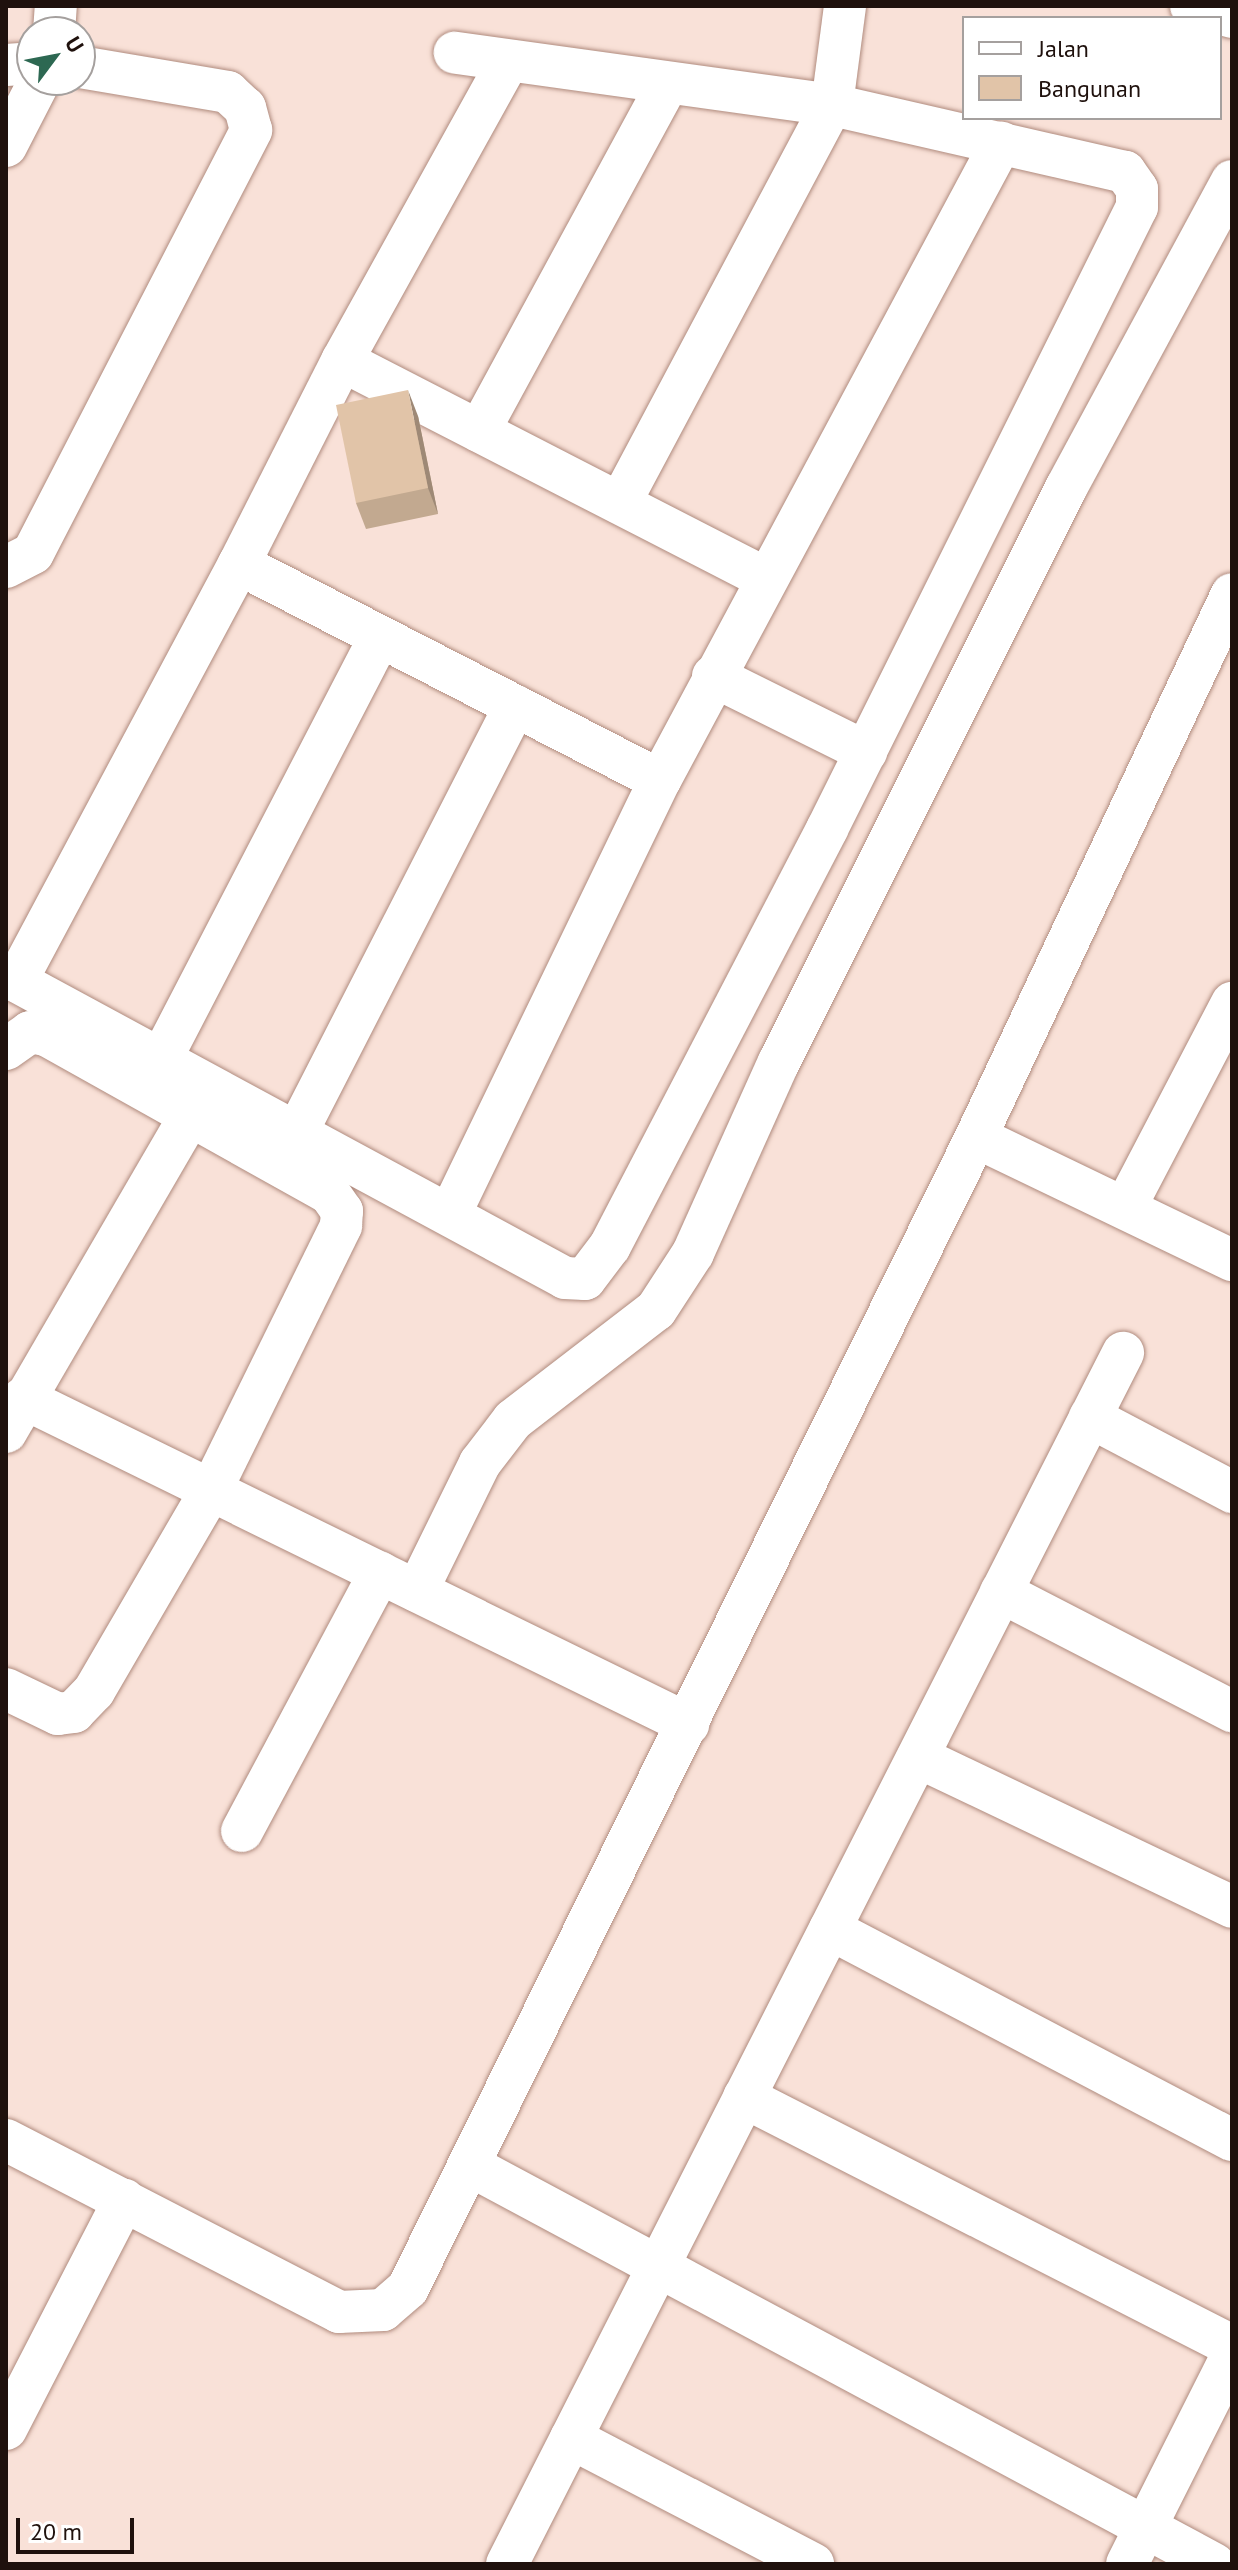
<!DOCTYPE html>
<html>
<head>
<meta charset="utf-8">
<style>
	body { margin:0 }
	#map { position:relative; width:1238px; height:2570px; overflow:hidden; background:#f9e1d8; font-family:"PT Sans",sans-serif }
	div>[style] { position:absolute }
	.roads { filter:drop-shadow(0 0 2px #b08b7e) drop-shadow(0 0 2px #b08b7e) }
	.minor>* { height:42px; margin:-21px; padding:0 21px; transform-origin:21px; border-radius:21px; background:#fff }
	.wall>* { inset:0; background:#c2a990 }
	.shaded-wall>* { inset:0; background:#9e8976 }
	.building>* { inset:0; background:#e1c4a8 }
	span { translate:-50% -50%; white-space:nowrap; text-align:center; line-height:1.15; -webkit-text-stroke:6px #fff; paint-order:stroke }
	.frame { position:absolute; inset:0; border:8px solid #1f110d; pointer-events:none }
	.legend { position:absolute; left:962px; top:16px; width:260px; height:104px; box-sizing:border-box; background:#fff; border:2px solid #a5a09e; margin:0; padding:10px 14px; list-style:none; font-size:24px; color:#1f110d }
	.legend li { display:flex; align-items:center; gap:16px; height:40px }
	.legend b { width:40px; border:2px solid #a5a09e }
	.north { position:absolute; left:16px; top:16px; width:80px; height:80px; box-sizing:border-box; background:#fff; border:2px solid #a5a09e; border-radius:50%; rotate:58deg; font-size:22px; font-weight:700; line-height:32px; text-align:center; color:#1f110d }
	.north::after { content:''; display:block; margin:auto; width:28px; height:36px; background:#2d6852; clip-path:polygon(50% 0,100% 100%,50% 72%,0 100%) }
	.scale { position:absolute; left:16px; top:2518px; width:118px; height:36px; box-sizing:border-box; border:4px solid #1f110d; border-top:0; padding-left:10px; font-size:24px; line-height:28px; white-space:nowrap; color:#1f110d; -webkit-text-stroke:6px #fff; paint-order:stroke }
</style>
</head>
<body>
<div id="map">
	<div class="roads">
		<div class="minor">
			<div style="left:1191px;top:6px;width:42px;rotate:15deg"></div>
			<div style="left:54px;top:32px;width:26px;rotate:-86deg"></div>
			<div style="left:6px;top:65px;width:26px;rotate:-4deg"></div>
			<div style="left:6px;top:146px;width:74px;rotate:-62.7deg"></div>
			<div style="left:342px;top:361px;width:343px;rotate:-61deg"></div>
			<div style="left:479px;top:431px;width:396px;rotate:-61.5deg"></div>
			<div style="left:620px;top:503px;width:451px;rotate:-62deg"></div>
			<div style="left:832px;top:105px;width:100px;rotate:-82.5deg"></div>
			<div style="left:239px;top:564px;width:473px;rotate:118.1deg"></div>
			<div style="left:16px;top:981px;width:624px;rotate:28.41deg"></div>
			<div style="left:565px;top:1278px;width:20px;rotate:3deg"></div>
			<div style="left:585px;top:1279px;width:41px;rotate:-52.9deg"></div>
			<div style="left:610px;top:1246px;width:470px;rotate:-62.5deg"></div>
			<div style="left:827px;top:829px;width:695px;rotate:-63.51deg"></div>
			<div style="left:1137px;top:207px;width:18px;rotate:-90deg"></div>
			<div style="left:1137px;top:189px;width:21px;rotate:-125deg"></div>
			<div style="left:1125px;top:172px;width:301px;rotate:-167.1deg"></div>
			<div style="left:832px;top:105px;width:381px;rotate:-172.1deg"></div>
			<div style="left:6px;top:567px;width:30px;rotate:-27deg"></div>
			<div style="left:33px;top:553px;width:476px;rotate:-62.7deg"></div>
			<div style="left:251px;top:130px;width:23px;rotate:-105deg"></div>
			<div style="left:245px;top:108px;width:23px;rotate:-137deg"></div>
			<div style="left:228px;top:92px;width:150px;rotate:-170.4deg"></div>
			<div style="left:763px;top:577px;width:473px;rotate:-152.8deg"></div>
			<div style="left:342px;top:361px;width:228px;rotate:116.9deg"></div>
			<div style="left:239px;top:564px;width:473px;rotate:27.2deg"></div>
			<div style="left:660px;top:780px;width:723px;rotate:-61.84deg"></div>
			<div style="left:713px;top:676px;width:171px;rotate:26.4deg"></div>
			<div style="left:6px;top:1049px;width:29px;rotate:-35deg"></div>
			<div style="left:30px;top:1032px;width:16px;rotate:11deg"></div>
			<div style="left:46px;top:1035px;width:325px;rotate:29.2deg"></div>
			<div style="left:330px;top:1194px;width:21px;rotate:55deg"></div>
			<div style="left:342px;top:1211px;width:15px;rotate:94deg"></div>
			<div style="left:341px;top:1226px;width:294px;rotate:116.2deg"></div>
			<div style="left:211px;top:1490px;width:233px;rotate:120.2deg"></div>
			<div style="left:94px;top:1691px;width:29px;rotate:134deg"></div>
			<div style="left:74px;top:1712px;width:16px;rotate:173deg"></div>
			<div style="left:58px;top:1714px;width:58px;rotate:-154.3deg"></div>
			<div style="left:159px;top:1063px;width:480px;rotate:-62.6deg"></div>
			<div style="left:296px;top:1134px;width:481px;rotate:-62.9deg"></div>
			<div style="left:976px;top:1137px;width:284px;rotate:25.7deg"></div>
			<div style="left:1127px;top:1204px;width:227px;rotate:-62.4deg"></div>
			<div style="left:450px;top:1214px;width:482px;rotate:-64.2deg"></div>
			<div style="left:23px;top:1398px;width:741px;rotate:26.12deg"></div>
			<div style="left:1090px;top:1417px;width:161px;rotate:27.8deg"></div>
			<div style="left:6px;top:1432px;width:366px;rotate:-59.8deg"></div>
			<div style="left:417px;top:1591px;width:143px;rotate:-63.8deg"></div>
			<div style="left:480px;top:1463px;width:54px;rotate:-52.5deg"></div>
			<div style="left:513px;top:1420px;width:180px;rotate:-37.6deg"></div>
			<div style="left:656px;top:1310px;width:68px;rotate:-57deg"></div>
			<div style="left:693px;top:1253px;width:209px;rotate:-65.8deg"></div>
			<div style="left:779px;top:1062px;width:642px;rotate:-63.43deg"></div>
			<div style="left:1066px;top:488px;width:349px;rotate:-61.6deg"></div>
			<div style="left:1001px;top:1592px;width:260px;rotate:27.3deg"></div>
			<div style="left:918px;top:1757px;width:348px;rotate:25.5deg"></div>
			<div style="left:242px;top:1831px;width:293px;rotate:-61.9deg"></div>
			<div style="left:830px;top:1929px;width:454px;rotate:27.7deg"></div>
			<div style="left:744px;top:2097px;width:548px;rotate:27.03deg"></div>
			<div style="left:6px;top:2140px;width:375px;rotate:27.3deg"></div>
			<div style="left:339px;top:2312px;width:44px;rotate:-2.6deg"></div>
			<div style="left:383px;top:2310px;width:33px;rotate:-41deg"></div>
			<div style="left:408px;top:2288px;width:1284px;rotate:-63.73deg"></div>
			<div style="left:976px;top:1137px;width:600px;rotate:-64.76deg"></div>
			<div style="left:469px;top:2165px;width:845px;rotate:28.17deg"></div>
			<div style="left:6px;top:2429px;width:258px;rotate:-62.7deg"></div>
			<div style="left:571px;top:2438px;width:273px;rotate:27.5deg"></div>
			<div style="left:507px;top:2564px;width:1359px;rotate:-63.04deg"></div>
			<div style="left:1127px;top:2564px;width:234px;rotate:-63.3deg"></div>
		</div>
	</div>
	<div class="wall">
		<div style="clip-path:polygon(418px 416px,438px 514px,366px 529px,356px 503px)"></div>
	</div>
	<div class="shaded-wall">
		<div style="clip-path:polygon(408px 390px,418px 416px,438px 514px,428px 488px)"></div>
	</div>
	<div class="building">
		<div style="clip-path:polygon(408px 390px,428px 488px,356px 503px,336px 405px)"></div>
	</div>
	<div class="frame"></div>
	<ul class="legend">
	<li><b style="height:10px;background:#fff"></b>Jalan</li>
	<li><b style="height:22px;background:#e1c4a8"></b>Bangunan</li>
	</ul>
	<div class="north">U</div>
	<div class="scale">20 m</div>
</div>
</body>
</html>
